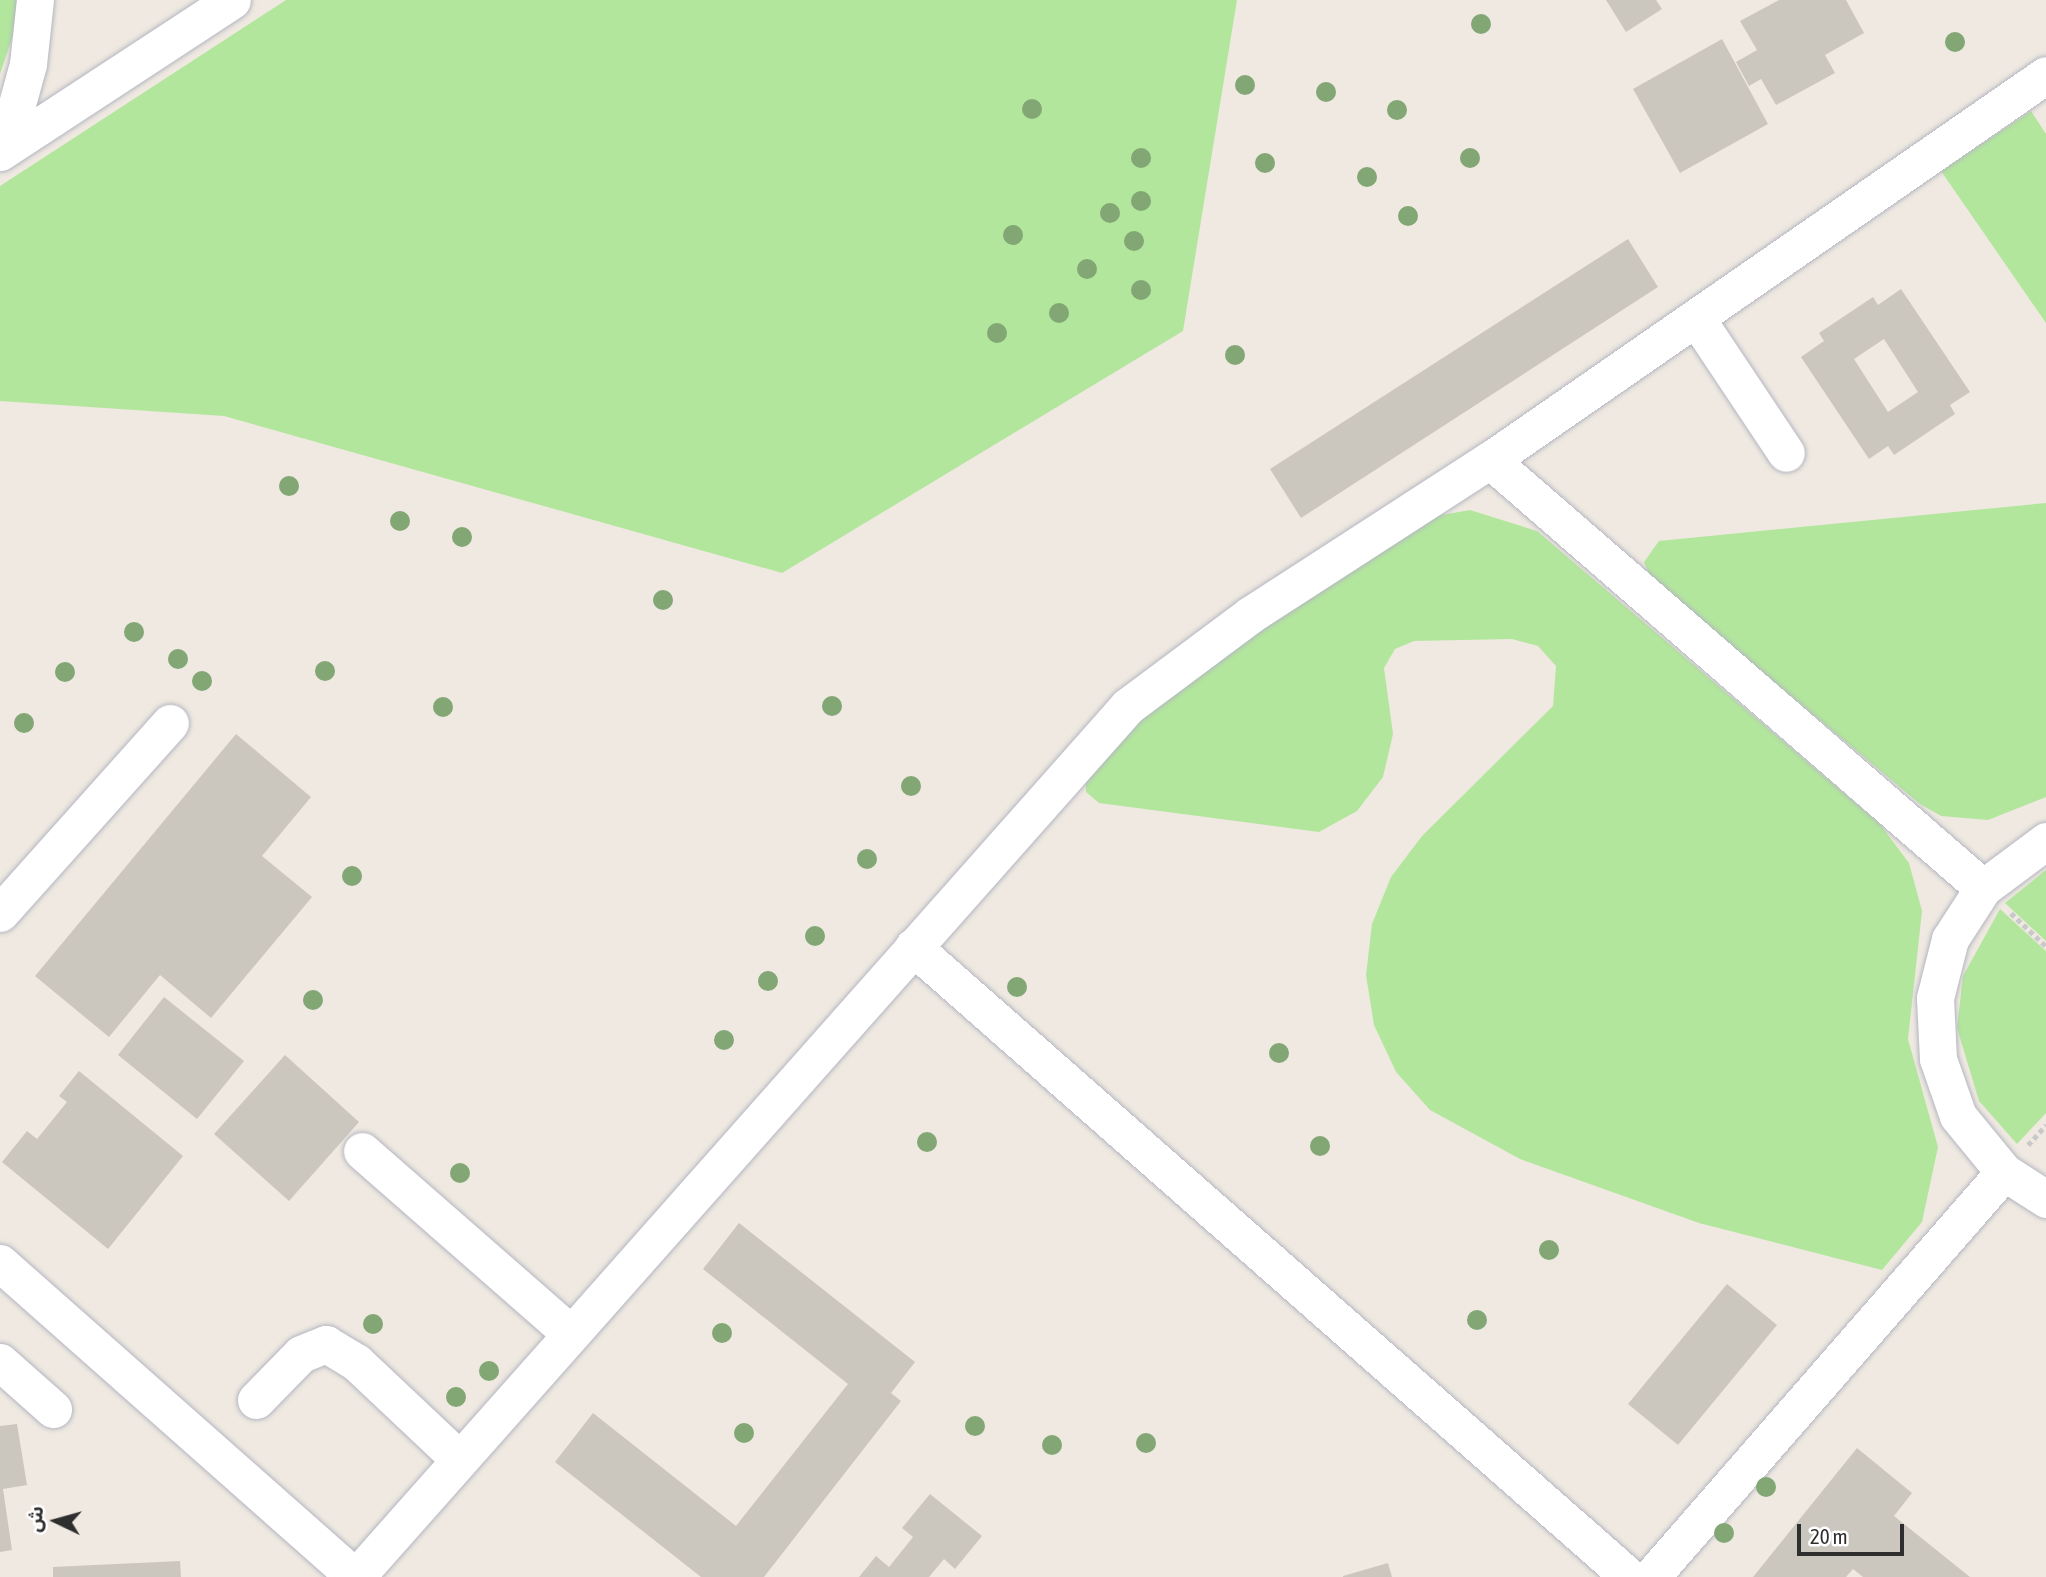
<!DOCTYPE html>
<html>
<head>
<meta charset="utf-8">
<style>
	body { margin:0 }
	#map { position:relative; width:2046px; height:1577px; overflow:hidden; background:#efe9e1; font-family:"Asap Condensed","Noto Sans Arabic",sans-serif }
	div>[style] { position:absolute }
	.green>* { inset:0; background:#b3e69d }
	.building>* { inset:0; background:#cbc7bf }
	.path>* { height:4.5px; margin-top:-2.25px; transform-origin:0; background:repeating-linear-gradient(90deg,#c9c9c9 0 5px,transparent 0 8.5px) }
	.roads { filter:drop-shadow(0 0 2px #b4b6c1) drop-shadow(0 0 2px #b4b6c1) }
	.minor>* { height:37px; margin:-18.5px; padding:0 18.5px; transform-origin:18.5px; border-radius:18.5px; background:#fff }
	.trees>* { width:20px; height:20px; margin:-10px; border-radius:50%; background:#82a674 }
	span { translate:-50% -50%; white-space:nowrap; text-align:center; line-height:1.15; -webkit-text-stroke:7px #fff; paint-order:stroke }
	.north { position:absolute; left:21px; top:1486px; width:70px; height:70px; -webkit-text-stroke:5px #fff; paint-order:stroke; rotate:275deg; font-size:19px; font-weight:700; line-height:28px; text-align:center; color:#2e2e2e }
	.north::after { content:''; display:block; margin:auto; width:24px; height:32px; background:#2e2e2e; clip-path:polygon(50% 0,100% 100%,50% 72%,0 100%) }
	.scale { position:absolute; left:1797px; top:1524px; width:107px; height:32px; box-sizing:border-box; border:4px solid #2e2e2e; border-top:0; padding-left:9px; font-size:21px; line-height:24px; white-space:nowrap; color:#2e2e2e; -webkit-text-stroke:5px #fff; paint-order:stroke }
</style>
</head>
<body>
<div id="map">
	<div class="green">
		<div style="clip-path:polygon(0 0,25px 0,0 74px)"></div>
		<div style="clip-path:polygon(286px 0,1237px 0,1183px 331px,782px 573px,224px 416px,0 401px,0 186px)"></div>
		<div style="clip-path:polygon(2031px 111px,2046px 134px,2046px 323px,1941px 171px)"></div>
		<div style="clip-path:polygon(2046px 503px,2046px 797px,1988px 820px,1941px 816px,1920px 804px,1650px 578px,1644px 562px,1659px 541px)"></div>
		<div style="clip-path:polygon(1470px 510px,1537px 531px,1879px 823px,1909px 863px,1922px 911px,1908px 1039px,1938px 1147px,1922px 1222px,1882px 1270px,1699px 1223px,1520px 1159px,1430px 1110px,1396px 1072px,1374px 1025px,1366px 975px,1372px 924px,1391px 877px,1422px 836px,1553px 706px,1556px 666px,1538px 646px,1512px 639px,1414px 641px,1395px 649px,1384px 668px,1393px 734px,1383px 777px,1357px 811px,1319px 832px,1099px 803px,1086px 792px,1085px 771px,1171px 690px,1425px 518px)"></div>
		<div style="clip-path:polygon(2046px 870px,2046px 941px,2005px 903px)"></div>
		<div style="clip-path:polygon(2000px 909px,2046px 951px,2046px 1113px,2017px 1144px,1979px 1101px,1957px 1028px,1963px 976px)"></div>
	</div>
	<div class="building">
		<div style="clip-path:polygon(1606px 0,1656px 0,1662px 9px,1626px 32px)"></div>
		<div style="clip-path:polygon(1779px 0,1846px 0,1864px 33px,1825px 55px,1835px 73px,1776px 105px,1761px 79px,1749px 86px,1736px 62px,1757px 50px,1740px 21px)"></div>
		<div style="clip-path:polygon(1722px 39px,1768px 124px,1680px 173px,1633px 89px)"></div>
		<div style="clip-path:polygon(1628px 239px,1658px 287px,1301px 518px,1270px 469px)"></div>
		<div style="clip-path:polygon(evenodd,1901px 289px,1970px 392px,1950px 405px,1955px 414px,1894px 455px,1888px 446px,1869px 459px,1801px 357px,1824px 341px,1819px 333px,1873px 297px,1878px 305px,1901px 289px,1884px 339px,1918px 392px,1888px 412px,1854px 359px,1884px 339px)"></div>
		<div style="clip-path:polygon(236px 734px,311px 797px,262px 856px,312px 897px,211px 1018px,160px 975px,109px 1037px,35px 976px)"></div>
		<div style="clip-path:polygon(164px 997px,244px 1061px,197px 1119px,118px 1055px)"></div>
		<div style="clip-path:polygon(285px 1055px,359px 1122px,289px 1201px,214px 1134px)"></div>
		<div style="clip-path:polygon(79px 1071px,183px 1156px,108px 1249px,2px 1162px,27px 1131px,37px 1139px,67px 1102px,59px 1096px)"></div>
		<div style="clip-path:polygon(739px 1223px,915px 1362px,891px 1393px,901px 1401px,764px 1577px,701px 1577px,555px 1462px,593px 1413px,736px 1526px,848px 1384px,703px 1269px)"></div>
		<div style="clip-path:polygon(1727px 1284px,1777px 1325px,1678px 1445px,1628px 1404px)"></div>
		<div style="clip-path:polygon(17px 1424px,27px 1485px,3px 1489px,12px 1550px,0 1552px,0 1426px)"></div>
		<div style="clip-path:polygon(1857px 1448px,1912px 1493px,1894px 1516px,1970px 1577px,1863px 1577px,1853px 1569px,1846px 1577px,1753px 1577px)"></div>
		<div style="clip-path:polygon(930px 1494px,982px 1536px,955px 1569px,944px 1559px,929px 1577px,859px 1577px,876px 1556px,889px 1567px,913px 1537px,902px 1528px)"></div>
		<div style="clip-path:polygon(180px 1561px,181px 1577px,53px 1577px,53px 1567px)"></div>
		<div style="clip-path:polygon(1388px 1563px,1392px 1577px,1343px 1577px,1343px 1576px)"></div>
	</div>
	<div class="path">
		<div style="left:2011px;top:913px;width:48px;rotate:43.3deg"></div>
		<div style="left:2028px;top:1145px;width:27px;rotate:-48deg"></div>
	</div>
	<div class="roads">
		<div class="minor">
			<div style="left:5px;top:148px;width:87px;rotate:-74.7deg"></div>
			<div style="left:28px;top:64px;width:64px;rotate:-83.8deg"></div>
			<div style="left:0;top:152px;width:277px;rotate:-33.2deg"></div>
			<div style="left:1696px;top:318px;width:162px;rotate:56.3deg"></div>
			<div style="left:1490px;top:460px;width:653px;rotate:40.96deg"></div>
			<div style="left:2046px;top:841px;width:79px;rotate:143.3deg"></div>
			<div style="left:1983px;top:888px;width:61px;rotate:122.9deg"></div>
			<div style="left:1950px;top:939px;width:61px;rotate:104.3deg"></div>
			<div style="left:1935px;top:998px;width:61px;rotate:87.2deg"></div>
			<div style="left:1938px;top:1059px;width:60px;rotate:70.7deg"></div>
			<div style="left:1958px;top:1116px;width:72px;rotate:50.6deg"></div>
			<div style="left:2004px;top:1172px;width:50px;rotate:32.7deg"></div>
			<div style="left:0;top:913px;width:255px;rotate:-48.2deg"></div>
			<div style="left:913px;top:947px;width:954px;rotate:41.34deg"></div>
			<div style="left:362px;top:1151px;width:276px;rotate:41.2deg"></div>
			<div style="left:0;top:1263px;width:474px;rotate:41.5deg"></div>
			<div style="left:0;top:1362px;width:71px;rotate:41.6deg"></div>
			<div style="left:256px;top:1400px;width:64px;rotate:-45.6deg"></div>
			<div style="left:301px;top:1354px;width:27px;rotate:-22deg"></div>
			<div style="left:326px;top:1344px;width:35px;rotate:31deg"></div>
			<div style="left:356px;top:1362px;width:141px;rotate:43.3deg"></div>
			<div style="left:356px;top:1577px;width:1164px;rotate:-48.45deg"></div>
			<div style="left:1128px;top:706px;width:152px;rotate:-36.7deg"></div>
			<div style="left:1250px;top:615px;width:286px;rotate:-32.9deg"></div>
			<div style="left:1490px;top:460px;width:676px;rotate:-34.7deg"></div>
			<div style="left:1651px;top:1577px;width:537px;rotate:-48.92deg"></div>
		</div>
	</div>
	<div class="trees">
		<div style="left:1481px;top:24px"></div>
		<div style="left:1955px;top:42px"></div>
		<div style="left:1245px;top:85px"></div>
		<div style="left:1326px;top:92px"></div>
		<div style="left:1032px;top:109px"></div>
		<div style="left:1397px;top:110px"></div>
		<div style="left:1141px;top:158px"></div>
		<div style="left:1470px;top:158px"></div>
		<div style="left:1265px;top:163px"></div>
		<div style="left:1367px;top:177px"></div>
		<div style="left:1141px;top:201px"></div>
		<div style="left:1110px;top:213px"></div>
		<div style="left:1408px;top:216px"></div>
		<div style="left:1013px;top:235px"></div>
		<div style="left:1134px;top:241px"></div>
		<div style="left:1087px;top:269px"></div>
		<div style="left:1141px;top:290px"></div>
		<div style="left:1059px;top:313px"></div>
		<div style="left:997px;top:333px"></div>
		<div style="left:1235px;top:355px"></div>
		<div style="left:289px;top:486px"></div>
		<div style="left:400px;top:521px"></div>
		<div style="left:462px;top:537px"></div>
		<div style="left:663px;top:600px"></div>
		<div style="left:134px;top:632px"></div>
		<div style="left:178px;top:659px"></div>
		<div style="left:325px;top:671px"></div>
		<div style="left:65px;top:672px"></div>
		<div style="left:202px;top:681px"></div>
		<div style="left:832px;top:706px"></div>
		<div style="left:443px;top:707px"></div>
		<div style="left:24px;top:723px"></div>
		<div style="left:911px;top:786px"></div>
		<div style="left:867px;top:859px"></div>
		<div style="left:352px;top:876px"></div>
		<div style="left:815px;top:936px"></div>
		<div style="left:768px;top:981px"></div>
		<div style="left:1017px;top:987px"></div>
		<div style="left:313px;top:1000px"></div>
		<div style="left:724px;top:1040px"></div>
		<div style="left:1279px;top:1053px"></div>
		<div style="left:927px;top:1142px"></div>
		<div style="left:1320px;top:1146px"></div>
		<div style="left:460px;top:1173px"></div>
		<div style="left:1549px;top:1250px"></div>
		<div style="left:1477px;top:1320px"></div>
		<div style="left:373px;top:1324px"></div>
		<div style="left:722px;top:1333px"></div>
		<div style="left:489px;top:1371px"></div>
		<div style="left:456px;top:1397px"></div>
		<div style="left:975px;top:1426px"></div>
		<div style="left:744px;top:1433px"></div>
		<div style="left:1146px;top:1443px"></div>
		<div style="left:1052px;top:1445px"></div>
		<div style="left:1766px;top:1487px"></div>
		<div style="left:1724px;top:1533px"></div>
	</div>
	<div class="north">ش</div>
	<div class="scale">20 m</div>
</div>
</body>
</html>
